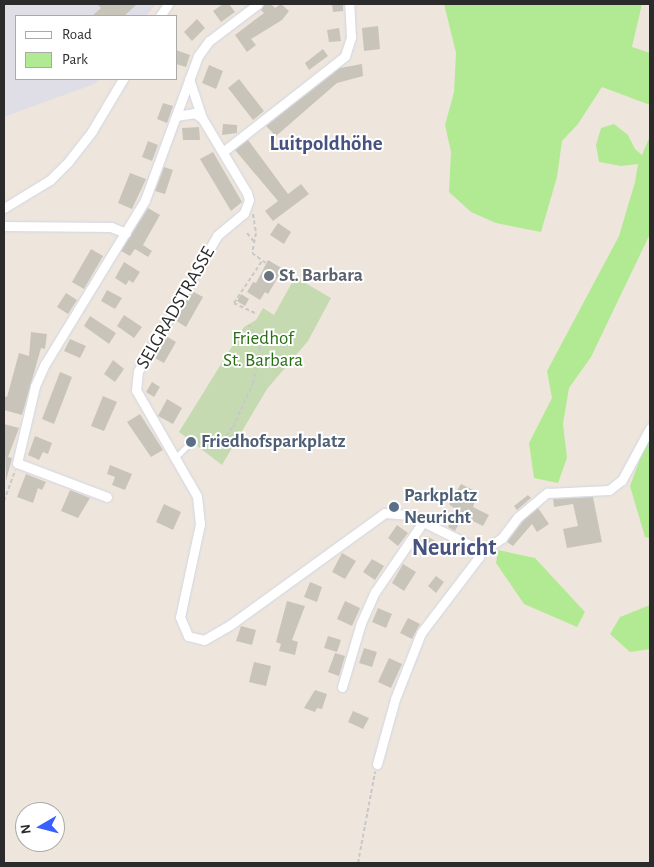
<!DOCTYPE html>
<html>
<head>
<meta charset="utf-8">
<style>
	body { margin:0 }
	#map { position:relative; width:654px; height:867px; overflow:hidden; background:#eee6dc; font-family:"Alegreya Sans",sans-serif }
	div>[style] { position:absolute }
	.industrial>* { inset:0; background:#dfdde6 }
	.green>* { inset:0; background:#b2ea93 }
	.cemetery>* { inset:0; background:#c6dab1 }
	.building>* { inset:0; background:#c9c4ba }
	.path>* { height:2px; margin-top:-1px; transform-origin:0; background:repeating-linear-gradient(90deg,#c8c8c8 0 4px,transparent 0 6.5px) }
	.roads { filter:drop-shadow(0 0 1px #d1d5e5) drop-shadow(0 0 1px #d1d5e5) }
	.service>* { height:4.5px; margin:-2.25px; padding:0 2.25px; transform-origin:2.25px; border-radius:2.25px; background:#fff }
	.minor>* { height:9px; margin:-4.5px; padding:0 4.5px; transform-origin:4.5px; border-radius:4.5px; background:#fff }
	.dots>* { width:14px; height:14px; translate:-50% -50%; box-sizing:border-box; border:2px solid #fff; border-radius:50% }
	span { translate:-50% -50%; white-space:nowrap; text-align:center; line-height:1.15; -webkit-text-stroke:4px #fff; paint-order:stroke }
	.worship-label { font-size:19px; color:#5b616d; font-weight:700 }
	.left { translate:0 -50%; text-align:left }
	.street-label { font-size:19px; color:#2b2b2b }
	.park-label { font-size:19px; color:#286f14 }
	.service-label { font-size:19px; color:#4e5e75; font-weight:700 }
	.quarter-label { font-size:21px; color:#475280; font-weight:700 }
	.district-label { font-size:24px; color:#475280; font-weight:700 }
	.frame { position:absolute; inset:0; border:5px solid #2b2b2b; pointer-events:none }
	.legend { position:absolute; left:15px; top:15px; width:162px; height:65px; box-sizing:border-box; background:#fff; border:1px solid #aaa; margin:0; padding:6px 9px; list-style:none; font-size:15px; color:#2b2b2b }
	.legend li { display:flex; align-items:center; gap:10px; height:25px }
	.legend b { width:25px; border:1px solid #aaa }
	.north { position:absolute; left:15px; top:802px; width:50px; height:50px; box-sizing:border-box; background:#fff; border:1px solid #aaa; border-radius:50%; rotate:262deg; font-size:14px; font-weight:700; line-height:20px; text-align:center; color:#2b2b2b }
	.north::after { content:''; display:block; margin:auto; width:18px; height:22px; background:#3860ff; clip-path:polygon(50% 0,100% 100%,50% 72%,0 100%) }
</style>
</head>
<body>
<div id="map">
	<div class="industrial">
		<div style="clip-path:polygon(4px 4px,156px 4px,146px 16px,16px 16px,16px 79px,99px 79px,94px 84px,4px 117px)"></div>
	</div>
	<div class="green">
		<div style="clip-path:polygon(444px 4px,642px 4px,632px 47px,650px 53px,650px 105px,602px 87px,578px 124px,562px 141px,557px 177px,541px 232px,496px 223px,471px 212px,449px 192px,451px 152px,445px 125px,454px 92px,456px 53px)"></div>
		<div style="clip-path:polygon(614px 124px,628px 135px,635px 149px,642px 155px,650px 136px,650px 234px,591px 357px,569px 388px,563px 424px,567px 458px,558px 483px,534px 478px,529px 443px,552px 398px,547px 371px,619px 236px,635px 182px,638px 164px,621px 166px,599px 162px,596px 145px,601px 128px)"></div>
		<div style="clip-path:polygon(650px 432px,650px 538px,645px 537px,630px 486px)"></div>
		<div style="clip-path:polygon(498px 550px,535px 558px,585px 612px,577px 627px,524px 604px,496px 563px)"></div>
		<div style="clip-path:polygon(650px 605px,650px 649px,630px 652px,610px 634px,620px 617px)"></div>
	</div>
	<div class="cemetery">
		<div style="clip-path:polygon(295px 277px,331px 298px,308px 341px,267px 389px,222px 465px,179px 432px,244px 327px,256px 320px,263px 308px,274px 315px)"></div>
	</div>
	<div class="building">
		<div style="clip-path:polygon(97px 4px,137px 4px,124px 16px,92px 16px,101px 8px)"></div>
		<div style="clip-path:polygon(223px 4px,229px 4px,235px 12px,221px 22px,213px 11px)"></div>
		<div style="clip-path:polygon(265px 4px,271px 4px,275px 8px,281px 4px,289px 11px,282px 20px,251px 39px,256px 45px,247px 52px,235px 35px,264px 13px,261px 10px)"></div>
		<div style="clip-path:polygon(332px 4px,343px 4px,343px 11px,333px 12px)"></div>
		<div style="clip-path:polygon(197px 19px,205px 28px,192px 41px,184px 32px)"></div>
		<div style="clip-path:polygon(378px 26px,380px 49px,364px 51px,362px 28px)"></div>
		<div style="clip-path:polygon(339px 28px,341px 41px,329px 42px,327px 30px)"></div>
		<div style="clip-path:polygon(323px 49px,328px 56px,309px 70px,305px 63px)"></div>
		<div style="clip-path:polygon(176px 50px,190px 55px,186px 67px,176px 64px)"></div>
		<div style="clip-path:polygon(362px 64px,363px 76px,337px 83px,276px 136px,266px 126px,340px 68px)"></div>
		<div style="clip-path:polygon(209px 65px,223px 71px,216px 89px,202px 83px)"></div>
		<div style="clip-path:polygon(239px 79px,264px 111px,253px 120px,228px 88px)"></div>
		<div style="clip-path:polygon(163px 103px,173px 106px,167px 123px,157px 119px)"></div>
		<div style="clip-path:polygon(223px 124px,237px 125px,237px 133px,222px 135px)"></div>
		<div style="clip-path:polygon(199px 127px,200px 140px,183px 140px,182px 128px)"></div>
		<div style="clip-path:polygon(248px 140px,288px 194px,301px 184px,309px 194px,273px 221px,265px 211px,278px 201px,235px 150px)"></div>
		<div style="clip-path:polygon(148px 141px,158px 145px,152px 161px,142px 157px)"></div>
		<div style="clip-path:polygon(213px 152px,242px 202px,231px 211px,200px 159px)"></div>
		<div style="clip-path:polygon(164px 167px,173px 170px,165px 194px,155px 191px)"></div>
		<div style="clip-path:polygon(130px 173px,146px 179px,132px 209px,118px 203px)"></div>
		<div style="clip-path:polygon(148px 208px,160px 215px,143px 245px,152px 251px,148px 257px,135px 249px,130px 256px,121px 251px)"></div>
		<div style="clip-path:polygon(278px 223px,291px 232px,284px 244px,270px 235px)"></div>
		<div style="clip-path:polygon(91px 249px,103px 256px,84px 289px,72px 282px)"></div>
		<div style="clip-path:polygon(268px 260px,283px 269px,268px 294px,265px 292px,260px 300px,247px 292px,253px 282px,256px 283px)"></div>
		<div style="clip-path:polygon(124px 262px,140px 272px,133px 283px,129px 280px,126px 285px,115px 278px)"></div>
		<div style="clip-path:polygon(107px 290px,122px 298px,115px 309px,101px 301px)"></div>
		<div style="clip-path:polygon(192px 291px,203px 297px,186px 327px,175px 320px)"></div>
		<div style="clip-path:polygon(66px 293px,77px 300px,68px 314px,57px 307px)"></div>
		<div style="clip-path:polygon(241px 294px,249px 299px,245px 306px,237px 301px)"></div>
		<div style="clip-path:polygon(124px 315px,142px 327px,134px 338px,117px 326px)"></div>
		<div style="clip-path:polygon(90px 316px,116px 333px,109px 344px,84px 326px)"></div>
		<div style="clip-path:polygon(31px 332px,47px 334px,45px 349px,41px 348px,22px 415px,4px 410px,4px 396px,7px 397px,19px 353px,29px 356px)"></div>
		<div style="clip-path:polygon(166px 336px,176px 342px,164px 363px,153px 357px)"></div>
		<div style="clip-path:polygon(70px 339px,86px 346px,80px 358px,64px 351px)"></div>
		<div style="clip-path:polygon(113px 360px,124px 369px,115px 382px,104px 374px)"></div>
		<div style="clip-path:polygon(60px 372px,72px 377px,54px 424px,42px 419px)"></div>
		<div style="clip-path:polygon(152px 382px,160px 387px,154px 397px,146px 392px)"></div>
		<div style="clip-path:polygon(103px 396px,117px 402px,104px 431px,91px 426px)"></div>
		<div style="clip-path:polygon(167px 399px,182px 408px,173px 424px,158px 416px)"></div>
		<div style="clip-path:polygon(140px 414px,163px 450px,151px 457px,127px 422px)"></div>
		<div style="clip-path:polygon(4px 424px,19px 428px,8px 457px,12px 458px,6px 481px)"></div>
		<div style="clip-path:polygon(35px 436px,52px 443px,48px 454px,43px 452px,39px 460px,28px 455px)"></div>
		<div style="clip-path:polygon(110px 465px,132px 474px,125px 490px,112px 485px,115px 477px,107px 474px)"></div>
		<div style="clip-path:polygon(26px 474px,46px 482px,42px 490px,38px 488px,33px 503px,17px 497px)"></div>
		<div style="clip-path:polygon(461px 484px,473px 490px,469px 499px,475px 502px,473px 507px,489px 515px,483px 526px,463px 516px,455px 531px,448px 527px,456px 510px,449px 504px)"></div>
		<div style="clip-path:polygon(70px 490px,90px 498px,78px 518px,61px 511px)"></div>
		<div style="clip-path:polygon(528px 495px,531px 498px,517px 510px,514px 506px)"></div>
		<div style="clip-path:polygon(593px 497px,602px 542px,567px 548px,563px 529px,578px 526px,573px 504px,554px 507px,553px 499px)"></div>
		<div style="clip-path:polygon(164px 504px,181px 512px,173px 530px,156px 522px)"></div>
		<div style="clip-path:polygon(538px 508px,549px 524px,537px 532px,532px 524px,513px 546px,507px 542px,523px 521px)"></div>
		<div style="clip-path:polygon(397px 525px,408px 533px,398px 546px,388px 538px)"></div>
		<div style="clip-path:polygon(427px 536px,440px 544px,433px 556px,413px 547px,419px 539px,424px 542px)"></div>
		<div style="clip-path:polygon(342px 553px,356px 561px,345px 579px,332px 572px)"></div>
		<div style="clip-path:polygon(372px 559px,384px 566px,375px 580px,363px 572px)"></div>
		<div style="clip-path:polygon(403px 564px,416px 572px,404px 591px,392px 583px)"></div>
		<div style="clip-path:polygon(436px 576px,444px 582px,436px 593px,428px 586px)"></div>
		<div style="clip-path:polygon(310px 582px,322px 587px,317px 602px,304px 597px)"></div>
		<div style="clip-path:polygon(287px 601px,305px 606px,292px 640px,298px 642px,295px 655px,279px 651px,281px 644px,276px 642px)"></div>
		<div style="clip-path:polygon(345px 601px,360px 608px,352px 626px,337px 619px)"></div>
		<div style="clip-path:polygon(378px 608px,392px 614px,386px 628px,372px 622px)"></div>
		<div style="clip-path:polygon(408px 618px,420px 624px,412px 639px,400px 633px)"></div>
		<div style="clip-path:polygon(241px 626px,256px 630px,252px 645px,236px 641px)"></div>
		<div style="clip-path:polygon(328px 636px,341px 640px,337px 652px,324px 648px)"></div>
		<div style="clip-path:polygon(364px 648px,377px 652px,372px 667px,359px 663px)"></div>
		<div style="clip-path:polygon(335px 653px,345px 656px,339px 676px,328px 672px)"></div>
		<div style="clip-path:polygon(389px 658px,402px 664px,391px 688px,378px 682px)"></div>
		<div style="clip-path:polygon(254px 662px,271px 666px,266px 686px,249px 682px)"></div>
		<div style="clip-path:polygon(315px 690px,327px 694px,322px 709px,317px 708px,315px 712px,304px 708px)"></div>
		<div style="clip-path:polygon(353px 711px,369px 718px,363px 729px,348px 722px)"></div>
	</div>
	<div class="path">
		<div style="left:253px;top:214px;width:19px;rotate:81deg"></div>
		<div style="left:256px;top:233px;width:20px;rotate:101deg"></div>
		<div style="left:252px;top:253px;width:17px;rotate:36deg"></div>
		<div style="left:247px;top:233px;width:13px;rotate:51deg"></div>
		<div style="left:255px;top:313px;width:23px;rotate:-155deg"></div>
		<div style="left:234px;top:303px;width:50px;rotate:-56.3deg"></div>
		<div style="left:196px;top:442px;width:26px;rotate:-2deg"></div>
		<div style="left:222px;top:441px;width:18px;rotate:-52deg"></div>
		<div style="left:233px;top:427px;width:48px;rotate:-65.6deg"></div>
		<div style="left:253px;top:383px;width:41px;rotate:-78.7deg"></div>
		<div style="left:261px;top:343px;width:22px;rotate:-124deg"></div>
		<div style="left:4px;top:501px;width:33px;rotate:-70deg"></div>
		<div style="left:358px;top:863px;width:93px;rotate:-79.4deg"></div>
	</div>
	<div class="roads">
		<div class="service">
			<div style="left:175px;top:458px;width:23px;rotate:-45deg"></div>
		</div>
		<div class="minor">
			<div style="left:160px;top:16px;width:14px;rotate:-56deg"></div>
			<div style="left:189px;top:79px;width:41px;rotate:71.6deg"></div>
			<div style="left:202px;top:118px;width:87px;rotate:59deg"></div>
			<div style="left:247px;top:193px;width:7px;rotate:74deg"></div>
			<div style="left:249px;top:200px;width:14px;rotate:111deg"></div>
			<div style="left:244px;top:213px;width:35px;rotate:140deg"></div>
			<div style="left:217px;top:236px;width:156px;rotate:120.3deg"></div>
			<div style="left:138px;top:371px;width:19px;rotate:96deg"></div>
			<div style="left:136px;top:390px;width:122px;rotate:60.1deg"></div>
			<div style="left:197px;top:496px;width:28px;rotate:84deg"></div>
			<div style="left:200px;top:524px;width:95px;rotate:102.1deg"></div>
			<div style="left:180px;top:617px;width:21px;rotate:67deg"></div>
			<div style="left:188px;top:636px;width:16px;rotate:14deg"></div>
			<div style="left:204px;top:640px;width:30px;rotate:-30deg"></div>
			<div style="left:230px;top:625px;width:191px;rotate:-35.9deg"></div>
			<div style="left:385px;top:513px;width:24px;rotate:5deg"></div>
			<div style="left:409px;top:515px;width:70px;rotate:26.2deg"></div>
			<div style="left:472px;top:546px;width:15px;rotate:8deg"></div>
			<div style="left:487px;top:548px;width:18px;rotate:-34deg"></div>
			<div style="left:502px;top:538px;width:26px;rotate:-53deg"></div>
			<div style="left:518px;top:517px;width:38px;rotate:-40deg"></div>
			<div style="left:547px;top:493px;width:62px;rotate:-2.8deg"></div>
			<div style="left:609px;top:490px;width:16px;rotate:-38deg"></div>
			<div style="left:622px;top:480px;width:59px;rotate:-61.7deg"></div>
			<div style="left:176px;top:116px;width:18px;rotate:-9deg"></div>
			<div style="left:194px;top:113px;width:9px;rotate:32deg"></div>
			<div style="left:224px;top:151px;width:154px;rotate:-38.1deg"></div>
			<div style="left:345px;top:56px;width:20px;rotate:-72deg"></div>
			<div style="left:351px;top:37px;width:33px;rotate:-93deg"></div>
			<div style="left:4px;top:208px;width:54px;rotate:-31.3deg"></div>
			<div style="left:50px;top:180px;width:25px;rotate:-45deg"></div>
			<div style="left:68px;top:162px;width:39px;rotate:-52deg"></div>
			<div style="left:92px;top:131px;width:61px;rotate:-59.2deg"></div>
			<div style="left:4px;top:226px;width:107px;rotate:0.5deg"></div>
			<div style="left:111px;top:227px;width:16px;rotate:22deg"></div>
			<div style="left:107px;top:497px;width:96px;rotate:-159.3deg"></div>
			<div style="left:17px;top:463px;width:79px;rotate:-76.8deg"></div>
			<div style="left:35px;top:386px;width:24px;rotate:-66deg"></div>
			<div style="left:45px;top:364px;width:192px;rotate:-58.6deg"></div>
			<div style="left:145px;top:200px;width:153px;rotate:-69.8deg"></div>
			<div style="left:198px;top:56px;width:19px;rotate:-54deg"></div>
			<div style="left:209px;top:41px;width:61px;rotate:-37.1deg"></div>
			<div style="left:342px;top:687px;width:67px;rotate:-73.5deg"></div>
			<div style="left:361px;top:623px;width:34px;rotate:-66deg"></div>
			<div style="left:375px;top:592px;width:85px;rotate:-55.6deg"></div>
			<div style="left:377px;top:764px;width:67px;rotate:-74.5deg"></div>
			<div style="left:395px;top:699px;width:71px;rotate:-68.5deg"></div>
			<div style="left:421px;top:633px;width:96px;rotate:-52.7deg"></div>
			<div style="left:479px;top:557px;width:9px;rotate:-72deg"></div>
		</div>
	</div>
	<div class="dots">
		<div style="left:269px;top:276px;background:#6b7280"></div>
		<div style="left:191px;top:442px;background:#5c6f8a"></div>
		<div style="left:394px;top:507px;background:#5c6f8a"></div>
	</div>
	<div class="worship-label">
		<span class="left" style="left:279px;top:276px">St. Barbara</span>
	</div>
	<div class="street-label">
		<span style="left:176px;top:308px;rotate:-60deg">SELGRADSTRASSE</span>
	</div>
	<div class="park-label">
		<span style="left:263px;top:350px">Friedhof<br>St. Barbara</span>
	</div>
	<div class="service-label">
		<span class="left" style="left:201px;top:442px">Friedhofsparkplatz</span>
		<span class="left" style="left:404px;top:507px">Parkplatz<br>Neuricht</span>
	</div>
	<div class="quarter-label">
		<span style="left:326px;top:144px">Luitpoldhöhe</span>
	</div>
	<div class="district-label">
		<span style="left:454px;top:549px">Neuricht</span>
	</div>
	<div class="frame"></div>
	<ul class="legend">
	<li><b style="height:6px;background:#fff"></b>Road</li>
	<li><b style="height:14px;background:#b2ea93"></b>Park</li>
	</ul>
	<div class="north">N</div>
</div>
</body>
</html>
